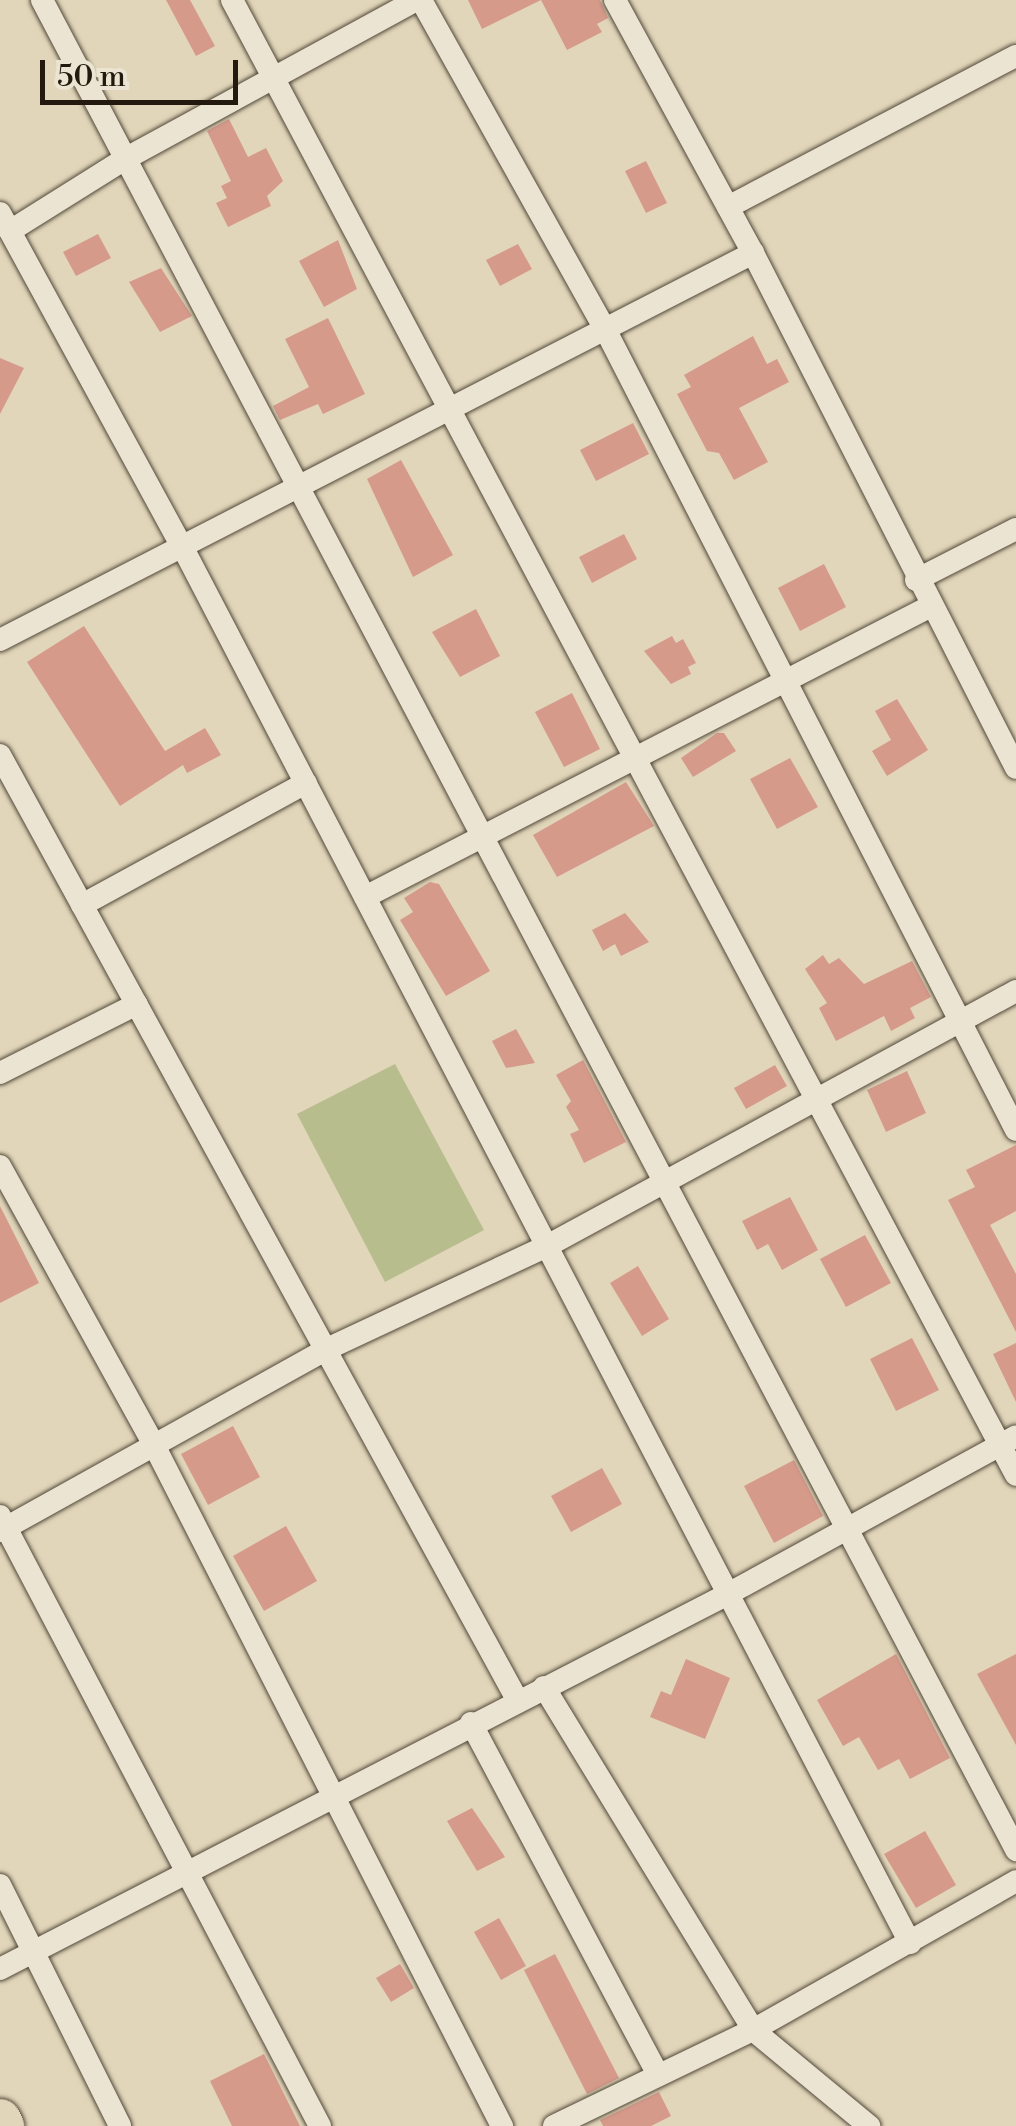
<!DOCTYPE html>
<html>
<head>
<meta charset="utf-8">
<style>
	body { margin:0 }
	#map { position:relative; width:1016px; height:2126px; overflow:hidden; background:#e1d6ba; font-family:"Libre Bodoni",serif }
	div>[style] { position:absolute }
	.green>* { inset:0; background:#b7bd8c }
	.building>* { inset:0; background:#d69a8b }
	.roads { filter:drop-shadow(0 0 2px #524839) drop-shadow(0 0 2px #524839) }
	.street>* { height:22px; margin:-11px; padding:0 11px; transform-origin:11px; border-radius:11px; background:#ece4d2 }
	.highway>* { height:42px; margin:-21px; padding:0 21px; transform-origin:21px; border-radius:21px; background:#e1d6ba }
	span { translate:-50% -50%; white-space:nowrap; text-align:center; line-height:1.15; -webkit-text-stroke:8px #ece4d2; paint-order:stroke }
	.scale { position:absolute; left:40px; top:60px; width:198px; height:45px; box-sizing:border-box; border:5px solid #23190e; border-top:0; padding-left:12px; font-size:30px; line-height:35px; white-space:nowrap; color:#23190e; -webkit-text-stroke:8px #ece4d2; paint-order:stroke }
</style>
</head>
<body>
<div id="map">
	<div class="green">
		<div style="clip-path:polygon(395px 1064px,484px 1230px,385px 1282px,297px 1114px)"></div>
	</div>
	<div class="building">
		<div style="clip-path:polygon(166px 0,190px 0,215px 46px,196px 56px)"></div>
		<div style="clip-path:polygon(468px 0,600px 0,608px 18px,597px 24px,602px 32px,567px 50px,541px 0,482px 29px)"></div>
		<div style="clip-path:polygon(229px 119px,248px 157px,266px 148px,283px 181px,267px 196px,271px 206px,228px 227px,216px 203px,227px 198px,221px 186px,231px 181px,207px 131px)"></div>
		<div style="clip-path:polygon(646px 161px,667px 203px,646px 213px,625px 171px)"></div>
		<div style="clip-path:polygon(98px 234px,111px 258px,76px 276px,63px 252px)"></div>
		<div style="clip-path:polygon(338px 240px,357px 289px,324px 307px,299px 261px)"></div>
		<div style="clip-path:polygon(518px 244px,532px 269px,500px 286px,486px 260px)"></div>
		<div style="clip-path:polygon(161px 268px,192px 316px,160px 332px,129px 282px)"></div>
		<div style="clip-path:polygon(328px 318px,365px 394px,323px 414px,318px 404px,280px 420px,273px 406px,309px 387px,285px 339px)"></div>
		<div style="clip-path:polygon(753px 336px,767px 364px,777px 359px,789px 382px,739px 408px,768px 462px,734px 480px,719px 453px,707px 451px,677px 394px,691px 387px,684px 375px)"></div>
		<div style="clip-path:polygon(0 358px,24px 368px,0 414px)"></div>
		<div style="clip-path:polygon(633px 423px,649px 454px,596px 481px,580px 450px)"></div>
		<div style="clip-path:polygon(401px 460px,453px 555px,413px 577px,367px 479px)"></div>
		<div style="clip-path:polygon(624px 534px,637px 559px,592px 583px,579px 557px)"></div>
		<div style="clip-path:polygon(824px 564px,846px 607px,800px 631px,778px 588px)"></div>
		<div style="clip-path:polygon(476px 609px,500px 656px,460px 677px,432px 632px)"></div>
		<div style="clip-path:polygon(84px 626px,165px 751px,205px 728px,221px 755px,187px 773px,183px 765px,120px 806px,27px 662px)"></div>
		<div style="clip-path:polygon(672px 636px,676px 643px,683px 639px,696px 663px,688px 667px,691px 674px,671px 684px,644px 651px)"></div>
		<div style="clip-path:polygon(572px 693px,600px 749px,564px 767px,535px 712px)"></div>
		<div style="clip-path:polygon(897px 699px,928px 750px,887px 776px,872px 751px,891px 740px,875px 711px)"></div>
		<div style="clip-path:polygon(717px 733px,724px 733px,736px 751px,693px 777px,681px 758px)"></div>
		<div style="clip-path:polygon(790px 758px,818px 807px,777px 829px,750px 779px)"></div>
		<div style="clip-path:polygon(626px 782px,654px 826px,557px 877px,533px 835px)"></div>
		<div style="clip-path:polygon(430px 882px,439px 884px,490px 971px,446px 996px,400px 920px,413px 912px,404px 898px)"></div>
		<div style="clip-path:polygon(625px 913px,649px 942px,621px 956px,615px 944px,603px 951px,592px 930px)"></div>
		<div style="clip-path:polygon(823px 955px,829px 964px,839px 958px,864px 984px,912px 961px,931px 997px,910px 1008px,915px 1018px,891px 1031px,884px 1016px,836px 1041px,819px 1008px,827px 1003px,805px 969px)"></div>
		<div style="clip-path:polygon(516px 1029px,535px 1063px,506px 1068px,492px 1041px)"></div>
		<div style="clip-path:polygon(583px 1060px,626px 1142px,584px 1163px,570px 1134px,579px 1130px,566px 1107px,571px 1101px,556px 1075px)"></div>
		<div style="clip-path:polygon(775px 1065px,787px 1086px,746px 1109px,734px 1088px)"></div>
		<div style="clip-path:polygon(907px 1071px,926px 1113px,886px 1132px,867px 1090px)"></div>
		<div style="clip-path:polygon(1016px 1145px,1016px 1211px,990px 1225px,1016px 1274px,1016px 1332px,948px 1200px,975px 1187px,966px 1170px)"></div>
		<div style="clip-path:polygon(790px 1197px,818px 1250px,782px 1270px,768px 1244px,757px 1250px,742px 1221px)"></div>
		<div style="clip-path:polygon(0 1206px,39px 1283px,0 1303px)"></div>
		<div style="clip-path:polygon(865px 1235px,891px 1283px,846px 1307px,820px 1259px)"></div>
		<div style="clip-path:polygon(638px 1266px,669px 1319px,642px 1336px,610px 1283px)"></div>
		<div style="clip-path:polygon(912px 1338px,939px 1390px,896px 1411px,870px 1359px)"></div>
		<div style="clip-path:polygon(1016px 1343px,1016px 1402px,993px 1354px)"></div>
		<div style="clip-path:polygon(233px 1426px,260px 1477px,208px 1505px,181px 1454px)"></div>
		<div style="clip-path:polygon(794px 1460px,823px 1516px,774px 1543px,744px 1486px)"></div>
		<div style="clip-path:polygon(602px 1468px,622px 1504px,571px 1532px,551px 1496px)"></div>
		<div style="clip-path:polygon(286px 1526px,317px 1581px,264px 1611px,233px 1556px)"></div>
		<div style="clip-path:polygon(896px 1654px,950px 1758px,910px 1779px,899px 1759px,878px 1770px,859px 1737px,843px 1746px,817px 1700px)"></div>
		<div style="clip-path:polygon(1016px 1654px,1016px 1745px,977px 1674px)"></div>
		<div style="clip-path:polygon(686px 1659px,730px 1678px,705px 1739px,650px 1717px,661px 1691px,671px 1695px)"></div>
		<div style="clip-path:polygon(472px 1808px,505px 1857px,477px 1871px,447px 1821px)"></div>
		<div style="clip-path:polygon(925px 1831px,956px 1885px,916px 1908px,884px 1854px)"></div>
		<div style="clip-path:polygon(499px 1918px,526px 1966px,501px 1980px,474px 1932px)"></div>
		<div style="clip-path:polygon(555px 1954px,619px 2078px,587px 2094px,524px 1970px)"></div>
		<div style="clip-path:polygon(400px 1964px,414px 1988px,391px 2002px,376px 1978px)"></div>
		<div style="clip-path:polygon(264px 2054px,300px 2126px,232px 2126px,210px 2081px)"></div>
		<div style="clip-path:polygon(659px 2092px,671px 2116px,651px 2126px,603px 2126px,600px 2120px)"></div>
	</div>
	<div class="roads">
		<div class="street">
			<div style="left:42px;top:0;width:2091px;rotate:62.23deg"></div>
			<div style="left:232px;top:0;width:1670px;rotate:62.01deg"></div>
			<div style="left:421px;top:0;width:377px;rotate:60.8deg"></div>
			<div style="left:605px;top:329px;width:900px;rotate:62.84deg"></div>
			<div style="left:615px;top:0;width:288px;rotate:61.4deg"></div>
			<div style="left:753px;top:253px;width:578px;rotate:62.95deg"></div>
			<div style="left:728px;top:207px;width:325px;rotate:-27.7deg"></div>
			<div style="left:0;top:213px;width:384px;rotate:61.4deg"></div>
			<div style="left:184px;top:550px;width:1571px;rotate:62.47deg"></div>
			<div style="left:10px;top:231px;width:133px;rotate:-32.1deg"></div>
			<div style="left:123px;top:160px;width:334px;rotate:-28.6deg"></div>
			<div style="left:916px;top:580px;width:112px;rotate:-27deg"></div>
			<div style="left:0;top:640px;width:847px;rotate:-27.2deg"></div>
			<div style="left:0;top:755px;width:1079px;rotate:61.3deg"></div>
			<div style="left:365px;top:897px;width:634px;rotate:-27.21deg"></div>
			<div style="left:82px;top:905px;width:255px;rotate:-28.6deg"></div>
			<div style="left:0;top:1073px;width:153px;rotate:-26.7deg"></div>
			<div style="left:0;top:1166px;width:321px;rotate:61.1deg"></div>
			<div style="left:155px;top:1447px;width:763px;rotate:62.93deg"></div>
			<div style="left:0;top:1516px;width:689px;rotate:62.32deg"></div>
			<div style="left:0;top:1531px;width:374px;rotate:-29.1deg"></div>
			<div style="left:327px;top:1349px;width:243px;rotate:-25.1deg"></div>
			<div style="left:547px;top:1246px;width:534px;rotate:-28.53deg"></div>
			<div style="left:544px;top:1687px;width:402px;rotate:58.6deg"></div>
			<div style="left:753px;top:2030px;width:151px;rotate:39.6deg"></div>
			<div style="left:471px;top:1723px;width:398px;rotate:62deg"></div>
			<div style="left:0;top:1885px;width:269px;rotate:63.5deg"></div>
			<div style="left:0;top:1969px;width:819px;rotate:-27.25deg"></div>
			<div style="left:728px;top:1594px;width:328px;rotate:-28.7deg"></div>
			<div style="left:554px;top:2126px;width:221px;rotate:-25.8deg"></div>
			<div style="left:753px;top:2030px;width:302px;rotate:-29.5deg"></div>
		</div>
		<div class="highway">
			<div style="left:0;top:2120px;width:7px;rotate:63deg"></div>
		</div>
	</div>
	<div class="scale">50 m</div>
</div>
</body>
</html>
